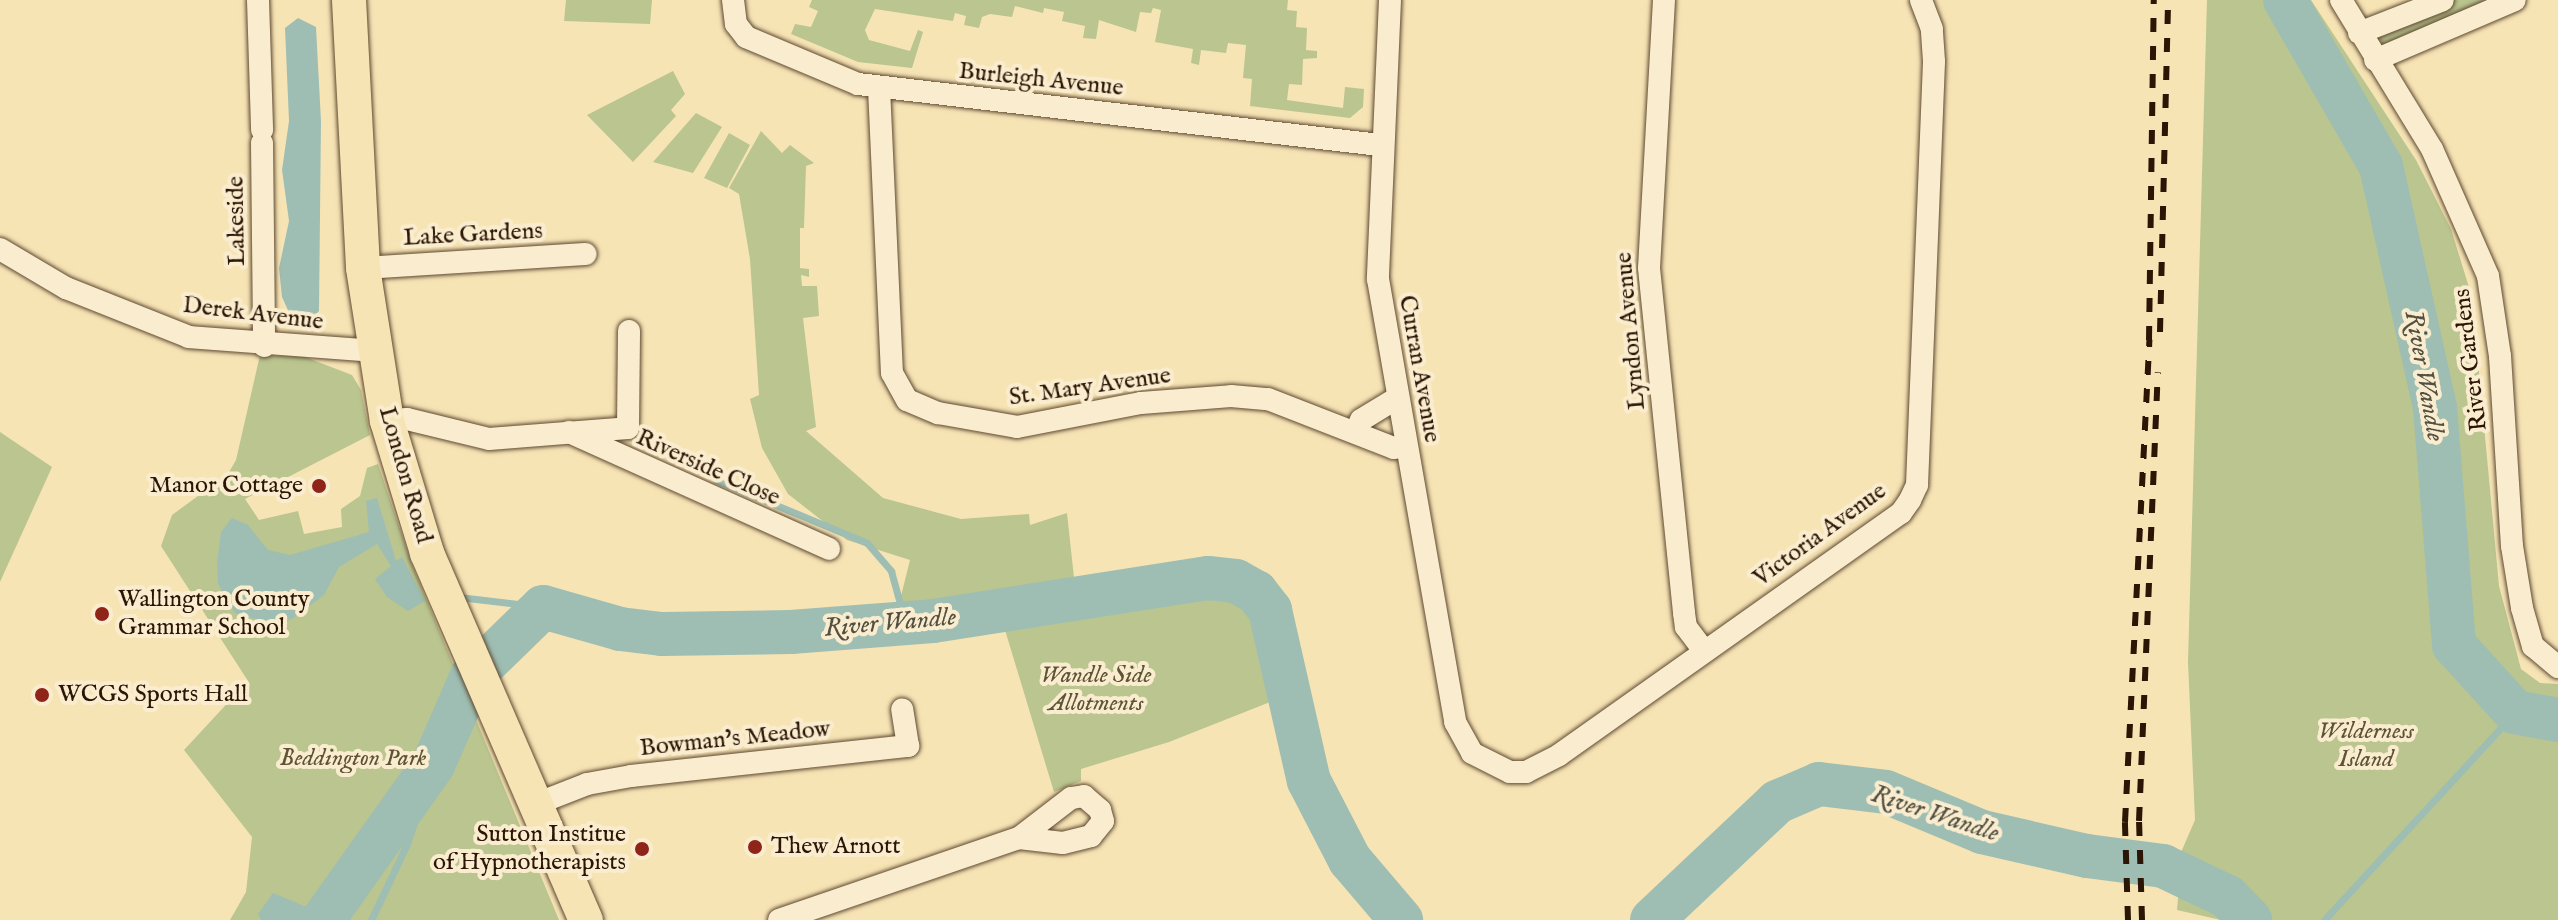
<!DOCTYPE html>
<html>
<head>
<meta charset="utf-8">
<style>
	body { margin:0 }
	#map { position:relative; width:2558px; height:920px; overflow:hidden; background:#f7e4b5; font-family:"IM FELL English",serif }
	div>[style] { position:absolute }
	.green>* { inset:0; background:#bac58f }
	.water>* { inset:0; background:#9ebeb3 }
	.stream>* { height:7px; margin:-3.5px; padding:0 3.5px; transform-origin:3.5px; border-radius:3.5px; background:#9ebeb3 }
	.river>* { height:44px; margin:-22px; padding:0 22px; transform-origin:22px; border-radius:22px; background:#9ebeb3 }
	.roads { filter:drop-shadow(0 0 2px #5e4931) drop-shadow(0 0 2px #5e4931) }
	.street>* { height:22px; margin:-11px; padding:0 11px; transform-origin:11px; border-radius:11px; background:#faedcf }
	.primary>* { height:34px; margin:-17px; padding:0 17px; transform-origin:17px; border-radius:17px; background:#f7e4b5 }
	.rail>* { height:6px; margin-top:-3px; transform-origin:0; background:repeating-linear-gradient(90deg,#2b1505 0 14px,transparent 0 28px) }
	.dots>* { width:22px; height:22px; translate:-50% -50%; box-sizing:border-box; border:4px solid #faedcf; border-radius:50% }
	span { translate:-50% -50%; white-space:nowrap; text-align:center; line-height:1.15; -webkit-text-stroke:8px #faedcf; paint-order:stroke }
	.street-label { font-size:24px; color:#2b1505 }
	.poi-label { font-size:24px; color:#2b1505 }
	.right { translate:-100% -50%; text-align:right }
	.left { translate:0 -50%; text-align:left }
	.park-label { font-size:24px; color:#5d5335; font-style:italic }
	.water-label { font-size:26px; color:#535042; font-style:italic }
</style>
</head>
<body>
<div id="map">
	<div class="green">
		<div style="clip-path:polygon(566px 0,652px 0,650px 24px,564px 21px)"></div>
		<div style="clip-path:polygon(812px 0,1288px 0,1287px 10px,1297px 11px,1296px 27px,1307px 28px,1306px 50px,1317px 51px,1317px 58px,1303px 59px,1302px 85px,1289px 84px,1287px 100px,1343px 108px,1345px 87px,1364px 89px,1363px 107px,1350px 118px,1250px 106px,1252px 79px,1243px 78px,1246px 45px,1228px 43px,1226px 53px,1201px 50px,1199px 65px,1191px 63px,1193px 49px,1155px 42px,1161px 10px,1153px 8px,1151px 13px,1140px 12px,1136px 32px,1099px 20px,1096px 39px,1083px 38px,1085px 26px,1062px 21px,1064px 12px,1044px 8px,1043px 13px,1015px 6px,1012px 17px,990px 14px,982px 17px,979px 28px,964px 25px,966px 16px,955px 13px,953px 21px,875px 9px,865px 30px,869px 40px,910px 51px,918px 30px,923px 32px,912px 68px,858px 62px,791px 34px,795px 24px,811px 27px,818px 11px,809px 7px)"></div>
		<div style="clip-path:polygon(2207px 0,2311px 0,2416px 160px,2451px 229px,2472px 297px,2499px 586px,2521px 669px,2540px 683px,2558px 684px,2558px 920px,2221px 920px,2177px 910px,2182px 850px,2195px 820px,2188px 662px)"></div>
		<div style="clip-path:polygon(2451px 0,2509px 0,2387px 53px,2376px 30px)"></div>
		<div style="clip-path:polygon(673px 71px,685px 94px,671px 110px,676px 116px,633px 162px,587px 115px)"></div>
		<div style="clip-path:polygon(696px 113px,722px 127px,693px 173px,653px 162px)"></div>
		<div style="clip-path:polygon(761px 131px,782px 153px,790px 145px,814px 163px,806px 166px,804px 228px,800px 228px,800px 268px,809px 269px,809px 277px,801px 275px,802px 286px,817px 286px,819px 316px,803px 318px,816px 427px,806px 431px,883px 498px,961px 519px,1029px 514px,1030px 525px,1067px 513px,1075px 587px,898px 608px,910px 560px,847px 540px,788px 494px,762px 448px,750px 399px,759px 395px,750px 259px,739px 194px,729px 188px)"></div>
		<div style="clip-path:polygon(729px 133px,750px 145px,727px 188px,704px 178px)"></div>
		<div style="clip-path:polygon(260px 355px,305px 357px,352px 375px,361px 390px,370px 435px,245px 499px,259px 520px,298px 511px,304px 534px,342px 527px,341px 509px,360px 496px,367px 468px,378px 464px,412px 565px,559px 920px,230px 920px,246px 892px,252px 837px,184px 750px,248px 681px,161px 546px,172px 515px,228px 474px,236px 460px)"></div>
		<div style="clip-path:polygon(0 432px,52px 467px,0 582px)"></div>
		<div style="clip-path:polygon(1222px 597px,1255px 607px,1278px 699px,1169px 742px,1081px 769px,1081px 781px,1054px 792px,1005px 630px)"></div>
	</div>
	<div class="water">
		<div style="clip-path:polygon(298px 18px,316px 27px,321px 121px,319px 311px,306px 324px,291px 317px,282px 297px,279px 268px,289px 221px,282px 170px,289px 121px,285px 28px)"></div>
		<div style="clip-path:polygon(377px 498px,396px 561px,402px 557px,425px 601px,408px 611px,387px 597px,375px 579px,391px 566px,377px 544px,339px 567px,324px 595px,292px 619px,272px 624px,235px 613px,218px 584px,217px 564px,221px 532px,232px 518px,248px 525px,268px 550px,290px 555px,369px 532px,366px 501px)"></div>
		<div style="clip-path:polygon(273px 893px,316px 911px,333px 903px,336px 920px,261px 920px,258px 914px)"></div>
	</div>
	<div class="stream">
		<div style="left:716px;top:480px;width:164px;rotate:22.6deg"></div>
		<div style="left:867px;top:543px;width:37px;rotate:49deg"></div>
		<div style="left:891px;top:571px;width:53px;rotate:74.6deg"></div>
		<div style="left:459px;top:597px;width:85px;rotate:6.8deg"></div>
		<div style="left:371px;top:920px;width:84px;rotate:-64.7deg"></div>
		<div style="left:407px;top:844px;width:83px;rotate:-71.8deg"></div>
		<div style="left:2324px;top:920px;width:282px;rotate:-47.4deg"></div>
	</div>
	<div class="river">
		<div style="left:2285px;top:0;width:192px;rotate:60deg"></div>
		<div style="left:2381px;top:166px;width:248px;rotate:77.4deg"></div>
		<div style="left:2435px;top:408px;width:238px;rotate:85.4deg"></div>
		<div style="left:2454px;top:645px;width:91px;rotate:47.7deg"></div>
		<div style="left:2515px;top:712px;width:44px;rotate:10.5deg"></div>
		<div style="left:323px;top:920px;width:190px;rotate:-54.6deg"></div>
		<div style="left:433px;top:765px;width:97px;rotate:-66.3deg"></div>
		<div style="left:472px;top:676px;width:99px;rotate:-44.2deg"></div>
		<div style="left:543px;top:607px;width:80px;rotate:15.9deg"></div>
		<div style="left:620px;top:629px;width:42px;rotate:6.8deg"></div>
		<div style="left:662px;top:634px;width:129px;rotate:-0.9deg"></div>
		<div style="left:791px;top:632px;width:142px;rotate:-4.4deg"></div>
		<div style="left:933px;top:621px;width:278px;rotate:-8.9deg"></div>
		<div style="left:1208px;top:578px;width:28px;rotate:6deg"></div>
		<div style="left:1236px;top:581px;width:23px;rotate:29deg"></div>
		<div style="left:1256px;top:592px;width:23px;rotate:52deg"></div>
		<div style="left:1270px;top:610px;width:175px;rotate:77.2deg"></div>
		<div style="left:1309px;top:781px;width:89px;rotate:62.6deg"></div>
		<div style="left:1350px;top:860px;width:79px;rotate:49.6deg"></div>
		<div style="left:1652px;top:920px;width:172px;rotate:-43.3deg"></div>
		<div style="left:1777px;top:802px;width:46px;rotate:-23.2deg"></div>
		<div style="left:1819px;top:784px;width:67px;rotate:6.8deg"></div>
		<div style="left:1886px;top:792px;width:104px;rotate:22.6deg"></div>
		<div style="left:1982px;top:832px;width:108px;rotate:12.9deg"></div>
		<div style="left:2087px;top:856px;width:77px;rotate:7.5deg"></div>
		<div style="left:2163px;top:866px;width:72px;rotate:25.5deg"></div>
		<div style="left:2228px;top:897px;width:32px;rotate:46deg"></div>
	</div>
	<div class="roads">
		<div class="street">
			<div style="left:258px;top:0;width:130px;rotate:88.2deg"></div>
			<div style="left:733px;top:0;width:24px;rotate:83deg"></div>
			<div style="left:736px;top:24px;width:16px;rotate:52deg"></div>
			<div style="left:746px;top:37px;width:121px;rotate:22.8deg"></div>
			<div style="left:858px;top:84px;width:526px;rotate:6.67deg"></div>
			<div style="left:1390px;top:0;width:279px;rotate:92.5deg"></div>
			<div style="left:1378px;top:279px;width:450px;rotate:80.1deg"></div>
			<div style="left:1455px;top:722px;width:35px;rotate:61deg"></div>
			<div style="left:1472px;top:753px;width:42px;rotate:26.6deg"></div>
			<div style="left:1510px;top:772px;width:16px"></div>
			<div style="left:1526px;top:772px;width:37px;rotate:-27deg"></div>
			<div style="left:1559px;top:755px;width:419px;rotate:-35.3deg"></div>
			<div style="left:1901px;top:513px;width:16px;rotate:-55deg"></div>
			<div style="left:1910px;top:500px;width:17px;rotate:-65deg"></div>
			<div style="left:1917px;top:485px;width:424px;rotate:-87.7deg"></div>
			<div style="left:1934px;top:61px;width:32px;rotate:-94deg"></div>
			<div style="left:1932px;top:29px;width:31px;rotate:-111deg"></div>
			<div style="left:1664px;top:0;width:268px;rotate:93.2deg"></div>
			<div style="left:1649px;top:268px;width:347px;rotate:84.2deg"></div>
			<div style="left:1684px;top:613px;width:14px;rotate:82deg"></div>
			<div style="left:1686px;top:627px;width:30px;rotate:53deg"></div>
			<div style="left:2341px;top:0;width:175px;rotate:58.6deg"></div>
			<div style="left:2432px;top:149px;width:139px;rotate:66.2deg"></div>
			<div style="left:2488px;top:276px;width:81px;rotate:81.5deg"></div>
			<div style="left:2500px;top:356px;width:190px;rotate:86.4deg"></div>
			<div style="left:2512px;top:546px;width:63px;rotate:80.8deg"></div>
			<div style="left:2522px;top:608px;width:40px;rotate:74deg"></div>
			<div style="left:2533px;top:646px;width:33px;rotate:40deg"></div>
			<div style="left:2359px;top:33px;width:90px;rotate:-21.4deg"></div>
			<div style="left:2375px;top:60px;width:152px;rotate:-23.2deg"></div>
			<div style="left:879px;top:88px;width:285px;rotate:87.4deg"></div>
			<div style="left:892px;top:373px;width:31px;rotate:61deg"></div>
			<div style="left:907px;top:400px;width:34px;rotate:23deg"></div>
			<div style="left:938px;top:413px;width:80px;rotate:10deg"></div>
			<div style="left:1017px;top:427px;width:126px;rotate:-11deg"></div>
			<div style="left:1141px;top:403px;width:90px;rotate:-4.4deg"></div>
			<div style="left:1231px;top:396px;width:37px;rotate:5deg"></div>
			<div style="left:1268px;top:399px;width:135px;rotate:21.3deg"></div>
			<div style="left:1394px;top:448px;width:12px;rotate:-9deg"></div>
			<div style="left:262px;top:143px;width:203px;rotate:89.4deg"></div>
			<div style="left:0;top:249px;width:77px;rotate:30.6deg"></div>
			<div style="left:66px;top:288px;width:132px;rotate:21.7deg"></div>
			<div style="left:189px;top:337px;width:186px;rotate:4.3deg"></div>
			<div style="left:363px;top:268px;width:223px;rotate:-3.6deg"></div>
			<div style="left:387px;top:421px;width:20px;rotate:-6deg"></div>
			<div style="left:407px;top:419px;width:84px;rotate:13.7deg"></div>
			<div style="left:489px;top:439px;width:139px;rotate:-4.5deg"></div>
			<div style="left:628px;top:428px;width:97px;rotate:-89.4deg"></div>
			<div style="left:1356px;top:430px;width:11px;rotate:-63deg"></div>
			<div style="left:1361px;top:420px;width:42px;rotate:-31.4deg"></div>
			<div style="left:569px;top:432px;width:285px;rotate:24.2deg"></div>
			<div style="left:536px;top:804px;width:55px;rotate:-21.4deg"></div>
			<div style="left:587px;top:784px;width:45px;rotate:-10.3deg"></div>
			<div style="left:631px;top:776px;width:279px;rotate:-6.2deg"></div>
			<div style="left:908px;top:746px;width:37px;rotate:-99deg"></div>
			<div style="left:779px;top:920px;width:254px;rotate:-18.9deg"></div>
			<div style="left:1019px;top:838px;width:44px;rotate:6.5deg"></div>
			<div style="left:1063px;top:843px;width:29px;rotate:-14deg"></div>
			<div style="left:1091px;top:836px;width:19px;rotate:-51deg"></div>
			<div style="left:1103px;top:821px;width:11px;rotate:-105deg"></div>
			<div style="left:1100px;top:810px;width:21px;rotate:-139deg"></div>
			<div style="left:1084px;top:796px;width:13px;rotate:171deg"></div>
			<div style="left:1071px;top:798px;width:66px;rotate:142.4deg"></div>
		</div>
		<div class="primary">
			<div style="left:349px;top:0;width:268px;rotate:87deg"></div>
			<div style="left:363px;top:268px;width:155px;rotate:81.1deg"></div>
			<div style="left:387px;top:421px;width:138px;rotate:73.1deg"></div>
			<div style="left:427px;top:553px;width:400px;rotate:66.6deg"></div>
		</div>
	</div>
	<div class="rail">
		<div style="left:2160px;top:332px;width:332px;rotate:-88.6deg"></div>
		<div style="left:2128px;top:920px;width:98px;rotate:-91.8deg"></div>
		<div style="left:2125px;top:822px;width:483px;rotate:-87.1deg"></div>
		<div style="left:2149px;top:340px;width:340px;rotate:-89.2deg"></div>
		<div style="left:2142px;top:920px;width:99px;rotate:-91.7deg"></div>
		<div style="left:2139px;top:821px;width:449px;rotate:-87.6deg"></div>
	</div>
	<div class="dots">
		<div style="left:319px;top:486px;background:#8f2418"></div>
		<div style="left:102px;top:614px;background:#8f2418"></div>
		<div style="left:42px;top:695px;background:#8f2418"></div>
		<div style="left:755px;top:847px;background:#8f2418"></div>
		<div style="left:642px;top:849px;background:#8f2418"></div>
	</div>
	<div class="street-label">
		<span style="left:1041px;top:80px;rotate:6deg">Burleigh Avenue</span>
		<span style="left:237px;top:221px;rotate:-91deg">Lakeside</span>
		<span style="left:473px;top:235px;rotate:-3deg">Lake Gardens</span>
		<span style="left:253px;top:314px;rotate:7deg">Derek Avenue</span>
		<span style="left:1631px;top:331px;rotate:-95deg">Lyndon Avenue</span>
		<span style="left:2471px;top:360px;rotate:-97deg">River Gardens</span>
		<span style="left:1419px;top:369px;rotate:80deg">Curran Avenue</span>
		<span style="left:1090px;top:387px;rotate:-8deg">St. Mary Avenue</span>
		<span style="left:708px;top:468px;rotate:24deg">Riverside Close</span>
		<span style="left:405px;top:475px;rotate:74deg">London Road</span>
		<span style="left:1820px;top:535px;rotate:-36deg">Victoria Avenue</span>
		<span style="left:735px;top:739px;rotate:-6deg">Bowman's Meadow</span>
	</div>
	<div class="poi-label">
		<span class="right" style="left:303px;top:486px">Manor Cottage</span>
		<span class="left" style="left:118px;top:614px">Wallington County<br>Grammar School</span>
		<span class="left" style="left:58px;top:695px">WCGS Sports Hall</span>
		<span class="right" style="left:626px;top:849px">Sutton Institue<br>of Hypnotherapists</span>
		<span class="left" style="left:771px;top:847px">Thew Arnott</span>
	</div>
	<div class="park-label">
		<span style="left:1096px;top:690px">Wandle Side<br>Allotments</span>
		<span style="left:2366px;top:746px">Wilderness<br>Island</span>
		<span style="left:353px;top:759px">Beddington Park</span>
	</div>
	<div class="water-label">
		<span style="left:2424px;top:376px;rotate:80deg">River Wandle</span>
		<span style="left:890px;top:623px;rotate:-5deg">River Wandle</span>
		<span style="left:1935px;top:814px;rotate:18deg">River Wandle</span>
	</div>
</div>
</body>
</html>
